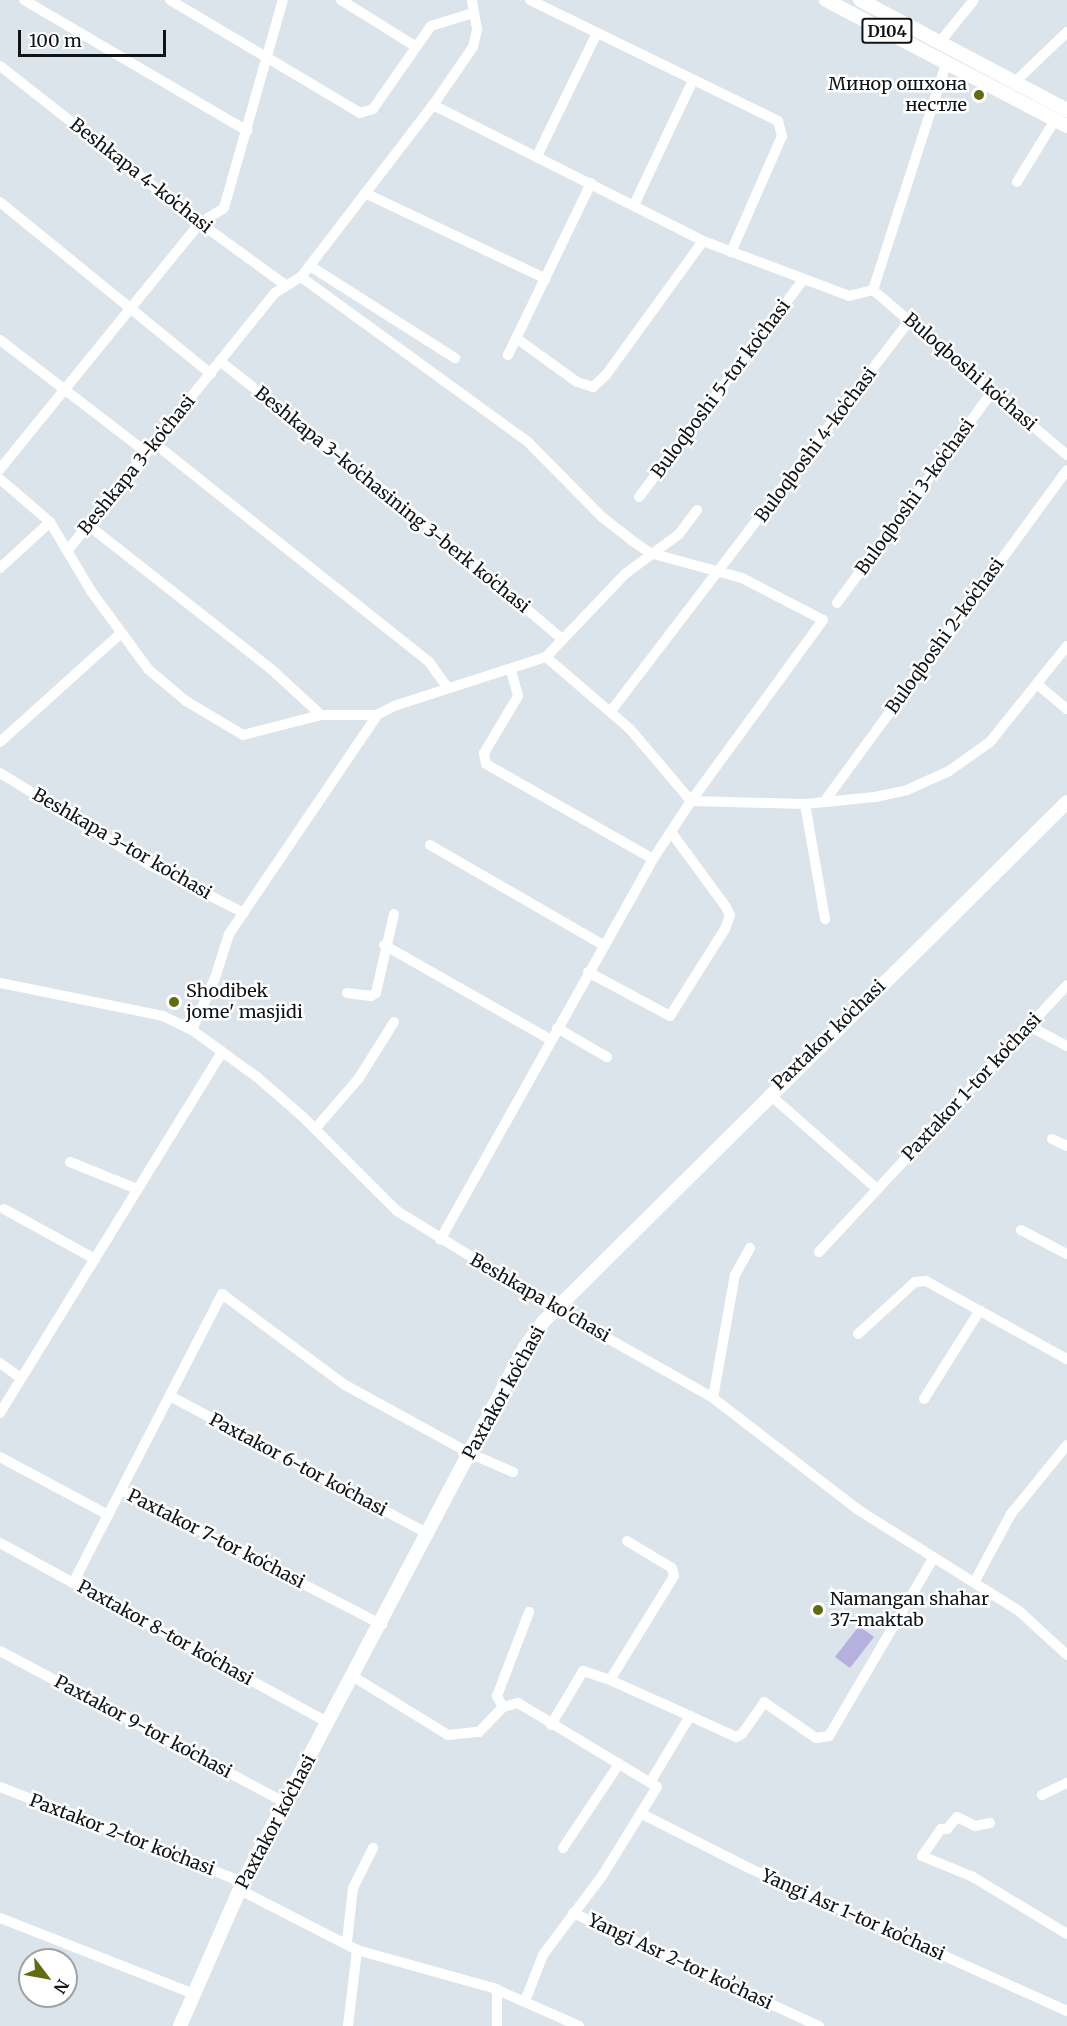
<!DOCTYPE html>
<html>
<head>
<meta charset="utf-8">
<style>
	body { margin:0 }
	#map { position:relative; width:1067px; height:2026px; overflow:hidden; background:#dbe4eb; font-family:Merriweather,serif }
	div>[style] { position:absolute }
	.green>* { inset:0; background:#b5b0de }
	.minor>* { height:10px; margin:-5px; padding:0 5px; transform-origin:5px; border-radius:5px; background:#fff }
	.major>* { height:14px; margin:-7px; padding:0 7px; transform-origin:7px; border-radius:7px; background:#fff }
	.dots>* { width:16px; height:16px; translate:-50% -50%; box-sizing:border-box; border:3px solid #fff; border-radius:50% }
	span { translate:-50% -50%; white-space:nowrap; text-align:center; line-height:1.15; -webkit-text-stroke:5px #fff; paint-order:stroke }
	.shield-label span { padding:2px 4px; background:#fff; border:2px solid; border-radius:4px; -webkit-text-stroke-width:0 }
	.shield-label { font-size:16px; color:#111417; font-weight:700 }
	.poi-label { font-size:18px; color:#111417 }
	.right { translate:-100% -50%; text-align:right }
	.left { translate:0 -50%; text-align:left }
	.street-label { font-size:18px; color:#111417 }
	.north { position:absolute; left:18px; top:1948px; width:60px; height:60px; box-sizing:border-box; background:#fff; border:2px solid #a0a1a2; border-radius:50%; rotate:122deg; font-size:16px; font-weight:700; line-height:24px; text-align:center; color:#111417 }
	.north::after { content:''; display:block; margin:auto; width:21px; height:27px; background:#606b12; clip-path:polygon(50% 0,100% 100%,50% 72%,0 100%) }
	.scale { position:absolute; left:18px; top:30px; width:148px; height:27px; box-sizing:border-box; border:3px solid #111417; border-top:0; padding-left:8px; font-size:18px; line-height:21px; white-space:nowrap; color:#111417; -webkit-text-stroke:4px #fff; paint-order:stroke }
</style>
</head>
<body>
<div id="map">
	<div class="green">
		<div style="clip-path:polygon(859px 1626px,874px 1637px,850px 1668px,835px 1657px)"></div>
	</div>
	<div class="minor">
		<div style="left:24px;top:0;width:259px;rotate:30.4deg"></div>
		<div style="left:170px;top:0;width:221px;rotate:30.7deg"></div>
		<div style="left:360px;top:113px;width:14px;rotate:-17deg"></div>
		<div style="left:373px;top:109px;width:101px;rotate:-55.1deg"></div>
		<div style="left:431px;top:26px;width:44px;rotate:-17.2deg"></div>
		<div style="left:341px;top:0;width:87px;rotate:31.9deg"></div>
		<div style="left:530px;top:0;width:276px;rotate:26deg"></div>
		<div style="left:778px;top:121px;width:16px;rotate:75deg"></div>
		<div style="left:782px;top:136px;width:127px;rotate:113.7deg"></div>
		<div style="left:939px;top:43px;width:55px;rotate:-50.9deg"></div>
		<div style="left:0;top:66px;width:254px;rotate:38.1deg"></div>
		<div style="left:200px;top:223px;width:104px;rotate:36deg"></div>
		<div style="left:1015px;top:82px;width:72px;rotate:-43.9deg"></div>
		<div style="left:433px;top:105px;width:302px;rotate:26.7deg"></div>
		<div style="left:703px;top:241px;width:156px;rotate:20.6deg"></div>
		<div style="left:849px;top:296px;width:25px;rotate:-14deg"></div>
		<div style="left:537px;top:156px;width:137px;rotate:-64deg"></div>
		<div style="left:1017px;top:182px;width:73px;rotate:-58.5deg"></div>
		<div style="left:365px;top:193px;width:200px;rotate:25.4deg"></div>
		<div style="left:0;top:202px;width:272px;rotate:39.2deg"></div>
		<div style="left:634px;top:205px;width:138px;rotate:-64.7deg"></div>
		<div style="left:310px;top:266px;width:172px;rotate:32.4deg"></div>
		<div style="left:301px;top:277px;width:279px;rotate:36deg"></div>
		<div style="left:527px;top:441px;width:107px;rotate:45.4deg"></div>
		<div style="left:602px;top:517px;width:37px;rotate:38deg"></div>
		<div style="left:631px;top:540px;width:23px;rotate:34deg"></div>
		<div style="left:650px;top:553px;width:95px;rotate:15.2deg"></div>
		<div style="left:742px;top:578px;width:91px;rotate:27.4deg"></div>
		<div style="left:823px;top:620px;width:224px;rotate:126.1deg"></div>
		<div style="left:691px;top:801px;width:69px;rotate:123.2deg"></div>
		<div style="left:653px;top:859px;width:436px;rotate:119.2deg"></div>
		<div style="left:873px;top:290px;width:255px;rotate:40.4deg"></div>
		<div style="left:873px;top:290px;width:237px;rotate:-72.1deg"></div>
		<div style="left:516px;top:338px;width:75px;rotate:35.8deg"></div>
		<div style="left:577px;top:382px;width:17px;rotate:17deg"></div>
		<div style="left:593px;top:387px;width:18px;rotate:-43deg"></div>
		<div style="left:606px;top:375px;width:165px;rotate:-54.1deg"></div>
		<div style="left:0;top:340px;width:185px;rotate:37.5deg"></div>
		<div style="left:508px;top:355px;width:191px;rotate:-64.2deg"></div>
		<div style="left:221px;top:362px;width:253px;rotate:38.3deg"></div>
		<div style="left:420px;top:519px;width:186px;rotate:40.2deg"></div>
		<div style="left:154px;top:443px;width:352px;rotate:38.5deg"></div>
		<div style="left:429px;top:662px;width:32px;rotate:54deg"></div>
		<div style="left:0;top:469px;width:317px;rotate:-50.9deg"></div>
		<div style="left:200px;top:223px;width:28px;rotate:-32deg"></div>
		<div style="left:224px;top:208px;width:216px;rotate:-74.2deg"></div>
		<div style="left:0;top:479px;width:66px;rotate:40.7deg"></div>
		<div style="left:50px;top:522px;width:80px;rotate:59.3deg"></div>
		<div style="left:91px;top:591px;width:97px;rotate:53.8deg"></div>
		<div style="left:148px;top:669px;width:50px;rotate:40.1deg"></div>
		<div style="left:186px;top:701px;width:66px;rotate:30.8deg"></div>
		<div style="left:243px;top:735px;width:81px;rotate:-14.4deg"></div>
		<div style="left:321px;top:715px;width:56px"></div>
		<div style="left:377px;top:715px;width:19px;rotate:-28deg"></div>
		<div style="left:394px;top:706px;width:160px;rotate:-17.9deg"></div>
		<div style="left:546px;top:657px;width:115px;rotate:-46.4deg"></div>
		<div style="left:625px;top:574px;width:67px;rotate:-36.5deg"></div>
		<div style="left:679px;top:534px;width:30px;rotate:-53deg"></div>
		<div style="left:639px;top:497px;width:272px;rotate:-52.9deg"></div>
		<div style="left:88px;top:525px;width:231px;rotate:38.2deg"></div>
		<div style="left:270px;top:668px;width:69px;rotate:42.7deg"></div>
		<div style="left:68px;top:550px;width:330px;rotate:-51.2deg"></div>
		<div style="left:275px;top:293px;width:31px;rotate:-32deg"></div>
		<div style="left:301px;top:277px;width:217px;rotate:-52.5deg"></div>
		<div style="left:433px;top:105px;width:70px;rotate:-55.4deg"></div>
		<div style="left:473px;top:47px;width:18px;rotate:-77deg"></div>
		<div style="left:477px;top:29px;width:29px;rotate:-100deg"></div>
		<div style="left:0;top:568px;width:68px;rotate:-42.6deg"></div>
		<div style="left:837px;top:603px;width:263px;rotate:-53.7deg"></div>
		<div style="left:546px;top:657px;width:111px;rotate:40.6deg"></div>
		<div style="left:630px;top:729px;width:94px;rotate:49.7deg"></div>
		<div style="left:691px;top:801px;width:114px;rotate:1.5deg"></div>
		<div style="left:805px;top:804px;width:70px;rotate:-5.7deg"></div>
		<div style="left:875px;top:797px;width:33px;rotate:-12deg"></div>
		<div style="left:907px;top:790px;width:46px;rotate:-24.3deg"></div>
		<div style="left:949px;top:771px;width:50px;rotate:-35.3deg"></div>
		<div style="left:990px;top:742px;width:123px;rotate:-51.3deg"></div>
		<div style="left:511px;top:671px;width:26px;rotate:74deg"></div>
		<div style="left:518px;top:696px;width:66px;rotate:120.8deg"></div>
		<div style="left:484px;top:753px;width:11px;rotate:80deg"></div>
		<div style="left:486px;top:764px;width:192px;rotate:29.6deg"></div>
		<div style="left:1037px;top:684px;width:39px;rotate:40deg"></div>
		<div style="left:611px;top:711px;width:494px;rotate:-52.6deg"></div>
		<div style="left:0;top:742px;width:163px;rotate:-42deg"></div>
		<div style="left:0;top:773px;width:178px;rotate:31.5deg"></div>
		<div style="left:152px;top:866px;width:103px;rotate:27.1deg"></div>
		<div style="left:824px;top:802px;width:411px;rotate:-53.8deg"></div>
		<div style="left:805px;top:804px;width:117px;rotate:80.1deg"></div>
		<div style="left:430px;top:845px;width:200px;rotate:30deg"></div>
		<div style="left:384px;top:945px;width:192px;rotate:29.6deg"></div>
		<div style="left:588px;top:972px;width:93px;rotate:28.2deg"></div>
		<div style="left:670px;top:1016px;width:103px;rotate:-57.7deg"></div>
		<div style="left:725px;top:929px;width:15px;rotate:-70deg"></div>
		<div style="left:730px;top:915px;width:9px;rotate:-117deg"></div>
		<div style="left:726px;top:907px;width:93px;rotate:-126.3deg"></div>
		<div style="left:0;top:983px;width:166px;rotate:11.4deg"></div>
		<div style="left:163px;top:1016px;width:32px;rotate:26deg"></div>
		<div style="left:192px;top:1030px;width:80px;rotate:35.9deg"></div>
		<div style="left:257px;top:1077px;width:61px;rotate:41deg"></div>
		<div style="left:303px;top:1117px;width:133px;rotate:45deg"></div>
		<div style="left:397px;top:1211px;width:187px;rotate:31.6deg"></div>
		<div style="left:556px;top:1309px;width:180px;rotate:29.5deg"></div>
		<div style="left:713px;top:1398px;width:182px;rotate:37.6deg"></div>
		<div style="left:857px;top:1509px;width:191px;rotate:32.2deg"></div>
		<div style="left:1019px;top:1611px;width:65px;rotate:42.5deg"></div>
		<div style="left:347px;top:993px;width:24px;rotate:7deg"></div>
		<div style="left:371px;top:996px;width:6px;rotate:-31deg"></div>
		<div style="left:376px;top:993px;width:81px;rotate:-77.2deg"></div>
		<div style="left:1029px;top:1026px;width:43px;rotate:27.8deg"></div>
		<div style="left:557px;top:1028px;width:58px;rotate:30.1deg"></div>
		<div style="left:192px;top:1030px;width:57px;rotate:-66.1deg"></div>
		<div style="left:215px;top:978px;width:46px;rotate:-72.3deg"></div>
		<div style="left:229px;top:934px;width:264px;rotate:-55.9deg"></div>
		<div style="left:769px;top:1094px;width:144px;rotate:41.3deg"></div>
		<div style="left:315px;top:1129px;width:67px;rotate:-49.2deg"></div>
		<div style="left:359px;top:1078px;width:66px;rotate:-58deg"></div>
		<div style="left:1052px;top:1139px;width:17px;rotate:25deg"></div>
		<div style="left:70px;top:1162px;width:72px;rotate:21.9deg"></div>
		<div style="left:4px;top:1209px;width:104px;rotate:28.8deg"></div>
		<div style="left:1021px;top:1230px;width:52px;rotate:27.6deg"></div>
		<div style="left:819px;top:1252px;width:364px;rotate:-47.1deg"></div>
		<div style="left:858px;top:1334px;width:77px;rotate:-42.4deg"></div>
		<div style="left:915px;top:1282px;width:11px;rotate:-5deg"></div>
		<div style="left:926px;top:1281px;width:161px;rotate:29deg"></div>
		<div style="left:0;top:1363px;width:26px;rotate:36deg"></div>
		<div style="left:170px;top:1396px;width:293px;rotate:28.1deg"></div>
		<div style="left:713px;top:1398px;width:125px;rotate:-79.9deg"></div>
		<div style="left:735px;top:1275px;width:31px;rotate:-61deg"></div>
		<div style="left:924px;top:1399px;width:105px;rotate:-57.8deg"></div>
		<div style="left:0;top:1413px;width:424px;rotate:-58.4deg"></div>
		<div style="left:0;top:1457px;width:123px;rotate:28.2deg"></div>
		<div style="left:108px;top:1515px;width:249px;rotate:-62.7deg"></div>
		<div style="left:222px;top:1294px;width:153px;rotate:36.5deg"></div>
		<div style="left:345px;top:1385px;width:141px;rotate:28.7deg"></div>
		<div style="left:469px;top:1453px;width:48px;rotate:23.4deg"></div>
		<div style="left:121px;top:1490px;width:294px;rotate:27.3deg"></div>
		<div style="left:627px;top:1541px;width:52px;rotate:31deg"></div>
		<div style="left:672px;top:1568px;width:8px;rotate:76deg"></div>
		<div style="left:674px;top:1576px;width:122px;rotate:121.6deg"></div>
		<div style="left:610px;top:1680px;width:88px;rotate:24.2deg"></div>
		<div style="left:690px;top:1716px;width:76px;rotate:121deg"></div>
		<div style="left:0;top:1543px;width:375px;rotate:28.7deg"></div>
		<div style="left:975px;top:1581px;width:76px;rotate:-61.8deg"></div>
		<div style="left:1011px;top:1514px;width:89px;rotate:-50.9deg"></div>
		<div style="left:73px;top:1583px;width:76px;rotate:-62.8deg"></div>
		<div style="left:0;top:1651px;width:324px;rotate:28deg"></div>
		<div style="left:354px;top:1677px;width:110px;rotate:31.7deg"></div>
		<div style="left:448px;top:1735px;width:31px;rotate:-6deg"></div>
		<div style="left:479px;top:1732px;width:35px;rotate:-46deg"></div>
		<div style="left:503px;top:1707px;width:16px;rotate:-15deg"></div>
		<div style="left:518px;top:1703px;width:162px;rotate:31.1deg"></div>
		<div style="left:657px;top:1787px;width:105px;rotate:121.7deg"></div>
		<div style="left:602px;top:1876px;width:99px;rotate:126.8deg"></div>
		<div style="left:543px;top:1955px;width:49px;rotate:111.4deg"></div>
		<div style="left:503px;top:1707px;width:13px;rotate:-119deg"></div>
		<div style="left:497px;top:1696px;width:90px;rotate:-69.1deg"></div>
		<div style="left:690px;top:1716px;width:51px;rotate:24.5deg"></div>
		<div style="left:736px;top:1737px;width:7px;rotate:-27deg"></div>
		<div style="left:742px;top:1734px;width:39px;rotate:-55deg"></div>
		<div style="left:764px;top:1702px;width:63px;rotate:34.7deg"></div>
		<div style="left:816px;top:1738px;width:13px;rotate:-9deg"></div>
		<div style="left:829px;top:1736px;width:205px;rotate:-59.6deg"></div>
		<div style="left:551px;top:1725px;width:63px;rotate:-59.3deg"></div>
		<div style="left:583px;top:1671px;width:28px;rotate:18deg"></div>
		<div style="left:0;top:1787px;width:261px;rotate:21.4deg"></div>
		<div style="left:1042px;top:1795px;width:28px;rotate:-26deg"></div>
		<div style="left:642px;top:1814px;width:122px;rotate:26.8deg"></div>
		<div style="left:751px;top:1869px;width:346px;rotate:24.2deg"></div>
		<div style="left:990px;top:1823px;width:15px;rotate:169deg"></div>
		<div style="left:975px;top:1826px;width:20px;rotate:-153deg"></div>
		<div style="left:957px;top:1817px;width:16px;rotate:130deg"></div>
		<div style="left:947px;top:1829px;width:6px;rotate:180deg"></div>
		<div style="left:941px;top:1829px;width:33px;rotate:125deg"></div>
		<div style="left:922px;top:1856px;width:55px;rotate:22.4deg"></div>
		<div style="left:973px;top:1877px;width:110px;rotate:31.2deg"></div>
		<div style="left:563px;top:1848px;width:101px;rotate:-56.3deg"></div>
		<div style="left:240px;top:1890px;width:131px;rotate:27.1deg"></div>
		<div style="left:357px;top:1950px;width:141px;rotate:15.6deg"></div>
		<div style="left:493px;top:1988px;width:94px;rotate:23.8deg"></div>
		<div style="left:573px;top:1913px;width:271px;rotate:24.7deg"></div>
		<div style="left:0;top:1918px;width:208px;rotate:21.4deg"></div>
		<div style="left:347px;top:1942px;width:54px;rotate:-83.7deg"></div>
		<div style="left:353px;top:1888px;width:45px;rotate:-63.4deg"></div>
		<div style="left:497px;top:1989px;width:37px;rotate:90deg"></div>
		<div style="left:348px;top:2026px;width:77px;rotate:-83.2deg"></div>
	</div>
	<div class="major">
		<div style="left:826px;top:0;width:272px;rotate:27.6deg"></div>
		<div style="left:860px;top:0;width:234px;rotate:28deg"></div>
		<div style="left:180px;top:2026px;width:157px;rotate:-66.4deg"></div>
		<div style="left:243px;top:1882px;width:605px;rotate:-62.21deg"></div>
		<div style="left:525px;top:1347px;width:31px;rotate:-54deg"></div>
		<div style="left:543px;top:1322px;width:738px;rotate:-44.78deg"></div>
	</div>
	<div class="dots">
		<div style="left:979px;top:95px;background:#606b12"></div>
		<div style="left:174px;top:1002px;background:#606b12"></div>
		<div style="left:818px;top:1610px;background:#606b12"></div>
	</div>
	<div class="shield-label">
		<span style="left:887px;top:31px">D104</span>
	</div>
	<div class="poi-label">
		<span class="right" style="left:967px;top:95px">Минор ошхона<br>нестле</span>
		<span class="left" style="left:186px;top:1002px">Shodibek<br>jome' masjidi</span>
		<span class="left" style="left:830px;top:1610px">Namangan shahar<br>37-maktab</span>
	</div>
	<div class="street-label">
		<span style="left:141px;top:176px;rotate:38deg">Beshkapa 4-koʻchasi</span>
		<span style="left:970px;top:372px;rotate:41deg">Buloqboshi koʻchasi</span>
		<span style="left:721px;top:389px;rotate:-53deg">Buloqboshi 5-tor koʻchasi</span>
		<span style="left:816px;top:445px;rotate:-53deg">Buloqboshi 4-koʻchasi</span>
		<span style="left:137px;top:465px;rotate:-51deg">Beshkapa 3-koʻchasi</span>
		<span style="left:915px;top:497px;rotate:-54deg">Buloqboshi 3-koʻchasi</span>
		<span style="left:392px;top:500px;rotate:39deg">Beshkapa 3-koʻchasining 3-berk koʻchasi</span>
		<span style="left:945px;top:636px;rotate:-54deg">Buloqboshi 2-koʻchasi</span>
		<span style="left:122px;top:844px;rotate:30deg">Beshkapa 3-tor koʻchasi</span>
		<span style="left:829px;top:1035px;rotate:-44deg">Paxtakor koʻchasi</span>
		<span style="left:972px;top:1087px;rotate:-47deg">Paxtakor 1-tor koʻchasi</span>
		<span style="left:540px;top:1298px;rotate:30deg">Beshkapa ko'chasi</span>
		<span style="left:504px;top:1393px;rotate:-61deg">Paxtakor koʻchasi</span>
		<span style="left:298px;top:1465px;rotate:28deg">Paxtakor 6-tor koʻchasi</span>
		<span style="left:216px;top:1539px;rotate:27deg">Paxtakor 7-tor koʻchasi</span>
		<span style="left:165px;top:1633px;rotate:29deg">Paxtakor 8-tor koʻchasi</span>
		<span style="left:143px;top:1727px;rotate:28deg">Paxtakor 9-tor koʻchasi</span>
		<span style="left:276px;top:1822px;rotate:-62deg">Paxtakor koʻchasi</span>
		<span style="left:122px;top:1835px;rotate:21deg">Paxtakor 2-tor koʻchasi</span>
		<span style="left:853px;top:1915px;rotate:24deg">Yangi Asr 1-tor koʼchasi</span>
		<span style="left:680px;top:1962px;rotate:25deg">Yangi Asr 2-tor koʼchasi</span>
	</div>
	<div class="north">N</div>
	<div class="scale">100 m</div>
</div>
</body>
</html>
